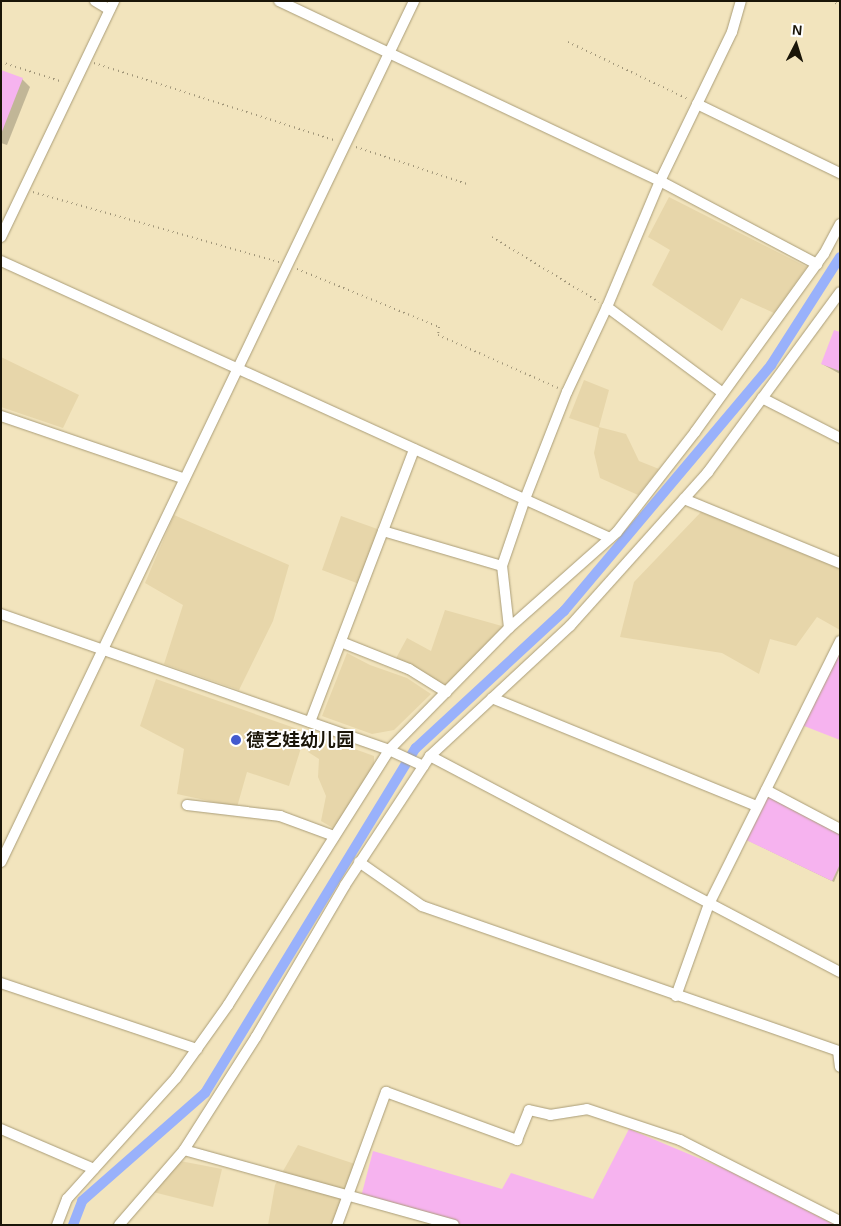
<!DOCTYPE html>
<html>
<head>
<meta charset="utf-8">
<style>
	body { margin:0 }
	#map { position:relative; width:841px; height:1226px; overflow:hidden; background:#f2e4bd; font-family:Arial,"Noto Sans SC",sans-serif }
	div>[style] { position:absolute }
	.built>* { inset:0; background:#e7d6aa }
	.shadow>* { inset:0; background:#0003 }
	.canal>* { height:10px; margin:-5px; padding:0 5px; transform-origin:5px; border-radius:5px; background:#99b1fb }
	.building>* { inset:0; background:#f6b3ef }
	.path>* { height:2px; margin-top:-1px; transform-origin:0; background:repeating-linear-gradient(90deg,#a19679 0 1px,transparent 0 5px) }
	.roads { filter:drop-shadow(0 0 1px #aa9d78) drop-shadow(0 0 1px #aa9d78) }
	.minor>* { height:10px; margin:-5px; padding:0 5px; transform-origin:5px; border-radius:5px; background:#fff }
	.dots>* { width:14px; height:14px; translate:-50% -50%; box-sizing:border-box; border:2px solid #fff; border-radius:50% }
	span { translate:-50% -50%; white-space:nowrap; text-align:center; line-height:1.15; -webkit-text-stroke:4px #fff; paint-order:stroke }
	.poi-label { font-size:18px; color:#1a1508; font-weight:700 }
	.left { translate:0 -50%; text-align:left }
	.frame { position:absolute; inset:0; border:2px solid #1a1508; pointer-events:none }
	.north { position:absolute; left:771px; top:20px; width:50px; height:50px; -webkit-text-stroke:4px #fff; paint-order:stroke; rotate:5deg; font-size:14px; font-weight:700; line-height:20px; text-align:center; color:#1a1508 }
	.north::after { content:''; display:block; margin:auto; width:18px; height:22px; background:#1a1508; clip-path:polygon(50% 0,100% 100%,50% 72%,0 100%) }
</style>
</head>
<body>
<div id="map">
	<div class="built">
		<div style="clip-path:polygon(669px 197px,807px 267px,774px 313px,741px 298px,722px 331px,652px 285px,670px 250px,648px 237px)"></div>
		<div style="clip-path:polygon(1px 357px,79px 395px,63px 428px,1px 407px)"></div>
		<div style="clip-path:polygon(584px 380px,609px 390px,599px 427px,626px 434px,639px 461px,659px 469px,638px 495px,600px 478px,594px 453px,599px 428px,569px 418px)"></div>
		<div style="clip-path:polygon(701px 512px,840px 569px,840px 630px,817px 617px,796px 646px,770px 639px,759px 674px,722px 653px,620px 637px,634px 582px)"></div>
		<div style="clip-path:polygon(174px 515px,289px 565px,273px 621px,239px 690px,164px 664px,183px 605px,145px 583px)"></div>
		<div style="clip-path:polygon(341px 516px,383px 531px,362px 585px,322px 570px)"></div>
		<div style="clip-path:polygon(445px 610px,509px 628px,446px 692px,395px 660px,407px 638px,431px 651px)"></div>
		<div style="clip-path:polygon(347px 653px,370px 665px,407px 678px,431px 694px,394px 730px,372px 734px,322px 716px)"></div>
		<div style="clip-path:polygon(156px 679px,306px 732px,289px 786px,247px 772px,237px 807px,177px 794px,184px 749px,140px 726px)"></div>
		<div style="clip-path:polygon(313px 734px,374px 756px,374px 773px,338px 831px,321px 821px,326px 796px,318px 777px,319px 759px,308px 752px)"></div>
		<div style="clip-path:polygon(298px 1145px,358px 1165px,338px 1225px,268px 1225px,275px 1185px)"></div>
		<div style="clip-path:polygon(180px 1161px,222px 1169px,213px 1207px,153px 1192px)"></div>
	</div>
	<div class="shadow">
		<div style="clip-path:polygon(1px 72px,22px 79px,30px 87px,7px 145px,1px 143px)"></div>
		<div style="clip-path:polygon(840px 333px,840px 374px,822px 364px)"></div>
		<div style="clip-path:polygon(840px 830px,840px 868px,834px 882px,745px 839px)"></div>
	</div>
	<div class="canal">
		<div style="left:73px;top:1225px;width:26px;rotate:-69deg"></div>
		<div style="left:82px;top:1201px;width:164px;rotate:-41.3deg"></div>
		<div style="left:205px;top:1093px;width:404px;rotate:-58.6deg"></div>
		<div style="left:416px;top:748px;width:202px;rotate:-42.8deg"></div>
		<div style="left:564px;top:611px;width:322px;rotate:-49.9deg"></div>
		<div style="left:771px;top:365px;width:128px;rotate:-57.4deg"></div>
	</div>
	<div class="building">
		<div style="clip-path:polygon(1px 70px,23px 78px,1px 134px)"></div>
		<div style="clip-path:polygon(834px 330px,840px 332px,840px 371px,821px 364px)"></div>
		<div style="clip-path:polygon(840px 641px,840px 740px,799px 724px)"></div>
		<div style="clip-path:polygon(766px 790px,840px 829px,840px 864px,832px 881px,742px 838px)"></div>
		<div style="clip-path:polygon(629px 1129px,727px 1170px,835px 1225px,454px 1225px,361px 1197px,373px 1151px,502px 1189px,511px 1173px,593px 1199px)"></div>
	</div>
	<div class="path">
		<div style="left:831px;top:1px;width:10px;rotate:24deg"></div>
		<div style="left:568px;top:42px;width:133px;rotate:25.4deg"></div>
		<div style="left:1px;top:62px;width:65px;rotate:17.9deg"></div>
		<div style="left:94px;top:63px;width:255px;rotate:17.8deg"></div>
		<div style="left:356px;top:147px;width:117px;rotate:18.4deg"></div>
		<div style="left:33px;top:192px;width:256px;rotate:15.9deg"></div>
		<div style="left:492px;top:237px;width:125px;rotate:31.3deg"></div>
		<div style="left:297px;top:269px;width:153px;rotate:22.2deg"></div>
		<div style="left:439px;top:327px;width:8px;rotate:97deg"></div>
		<div style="left:438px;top:335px;width:131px;rotate:23.8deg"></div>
	</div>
	<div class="roads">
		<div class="minor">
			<div style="left:95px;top:1px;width:17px;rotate:31deg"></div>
			<div style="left:279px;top:1px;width:421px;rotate:25.3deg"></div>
			<div style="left:660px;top:181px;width:178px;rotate:27.9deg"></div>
			<div style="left:697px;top:104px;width:159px;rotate:25.8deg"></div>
			<div style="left:1px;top:237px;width:262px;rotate:-64.4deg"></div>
			<div style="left:1px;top:261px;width:669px;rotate:24.46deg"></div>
			<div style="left:607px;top:307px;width:144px;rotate:36.6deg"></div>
			<div style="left:762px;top:398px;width:88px;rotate:27.1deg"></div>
			<div style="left:1px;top:416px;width:194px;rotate:18.9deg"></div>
			<div style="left:684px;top:499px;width:169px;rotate:22.3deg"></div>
			<div style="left:383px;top:531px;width:124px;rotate:16.4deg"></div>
			<div style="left:1px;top:614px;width:411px;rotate:19.3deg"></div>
			<div style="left:389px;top:750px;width:38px;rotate:25deg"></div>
			<div style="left:509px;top:628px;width:62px;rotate:-96.4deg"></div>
			<div style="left:502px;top:566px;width:71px;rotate:-71.1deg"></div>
			<div style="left:525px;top:499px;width:115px;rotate:-68.6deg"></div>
			<div style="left:567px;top:392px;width:94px;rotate:-64.8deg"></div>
			<div style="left:607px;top:307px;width:137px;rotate:-67.2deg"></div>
			<div style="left:660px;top:181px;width:165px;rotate:-64.2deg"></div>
			<div style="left:732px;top:32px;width:32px;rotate:-74deg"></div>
			<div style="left:341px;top:642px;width:73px;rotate:21.7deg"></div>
			<div style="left:409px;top:669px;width:44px;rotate:31.9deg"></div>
			<div style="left:492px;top:698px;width:286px;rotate:22.2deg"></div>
			<div style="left:310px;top:722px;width:292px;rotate:-69.1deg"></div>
			<div style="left:430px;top:756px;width:463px;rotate:27.8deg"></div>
			<div style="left:766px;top:790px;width:84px;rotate:27.8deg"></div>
			<div style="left:187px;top:805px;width:94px;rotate:6.7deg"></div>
			<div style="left:280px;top:816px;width:58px;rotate:20.3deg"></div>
			<div style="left:1px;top:862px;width:955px;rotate:-64.37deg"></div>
			<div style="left:359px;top:862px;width:77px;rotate:34.9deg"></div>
			<div style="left:422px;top:906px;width:441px;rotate:19.2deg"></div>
			<div style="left:838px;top:1051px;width:16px;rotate:83deg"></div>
			<div style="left:1px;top:983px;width:207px;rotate:18.6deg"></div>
			<div style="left:676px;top:996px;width:98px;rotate:-70.3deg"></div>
			<div style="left:709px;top:904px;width:294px;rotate:-63.5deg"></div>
			<div style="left:1px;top:1129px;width:101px;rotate:23.3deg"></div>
			<div style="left:184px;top:1150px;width:280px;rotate:15.5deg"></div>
			<div style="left:57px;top:1225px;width:28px;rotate:-69deg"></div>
			<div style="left:67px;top:1199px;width:163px;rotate:-48deg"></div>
			<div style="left:176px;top:1078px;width:90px;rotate:-54.5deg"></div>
			<div style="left:228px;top:1005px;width:302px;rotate:-57.7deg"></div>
			<div style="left:389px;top:750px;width:171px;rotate:-45.5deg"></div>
			<div style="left:509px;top:628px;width:144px;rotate:-41.6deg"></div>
			<div style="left:617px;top:532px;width:127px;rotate:-52deg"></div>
			<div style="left:695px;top:432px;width:220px;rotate:-54.1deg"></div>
			<div style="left:824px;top:254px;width:34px;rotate:-62deg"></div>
			<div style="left:119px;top:1225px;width:99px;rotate:-49.1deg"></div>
			<div style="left:184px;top:1150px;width:134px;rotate:-57.5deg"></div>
			<div style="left:256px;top:1037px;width:176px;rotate:-59.6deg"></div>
			<div style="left:345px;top:885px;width:154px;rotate:-56.6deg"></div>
			<div style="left:430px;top:756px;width:191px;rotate:-42.9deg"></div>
			<div style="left:570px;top:626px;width:207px;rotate:-48.1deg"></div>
			<div style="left:708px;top:472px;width:223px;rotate:-53.7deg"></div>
			<div style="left:337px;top:1225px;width:142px;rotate:-69.8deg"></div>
			<div style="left:386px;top:1092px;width:140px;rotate:20.1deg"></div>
			<div style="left:517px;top:1140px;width:32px;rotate:-68deg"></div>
			<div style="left:529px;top:1110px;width:22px;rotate:13deg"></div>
			<div style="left:550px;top:1115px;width:37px;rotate:-9deg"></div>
			<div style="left:587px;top:1109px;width:98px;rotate:18.4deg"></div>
			<div style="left:680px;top:1140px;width:179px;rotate:26.9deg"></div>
		</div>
	</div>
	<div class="dots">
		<div style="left:236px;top:740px;background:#435ace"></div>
	</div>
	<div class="poi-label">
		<span class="left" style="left:246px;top:740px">德艺娃幼儿园</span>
	</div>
	<div class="frame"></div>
	<div class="north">N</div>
</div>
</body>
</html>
